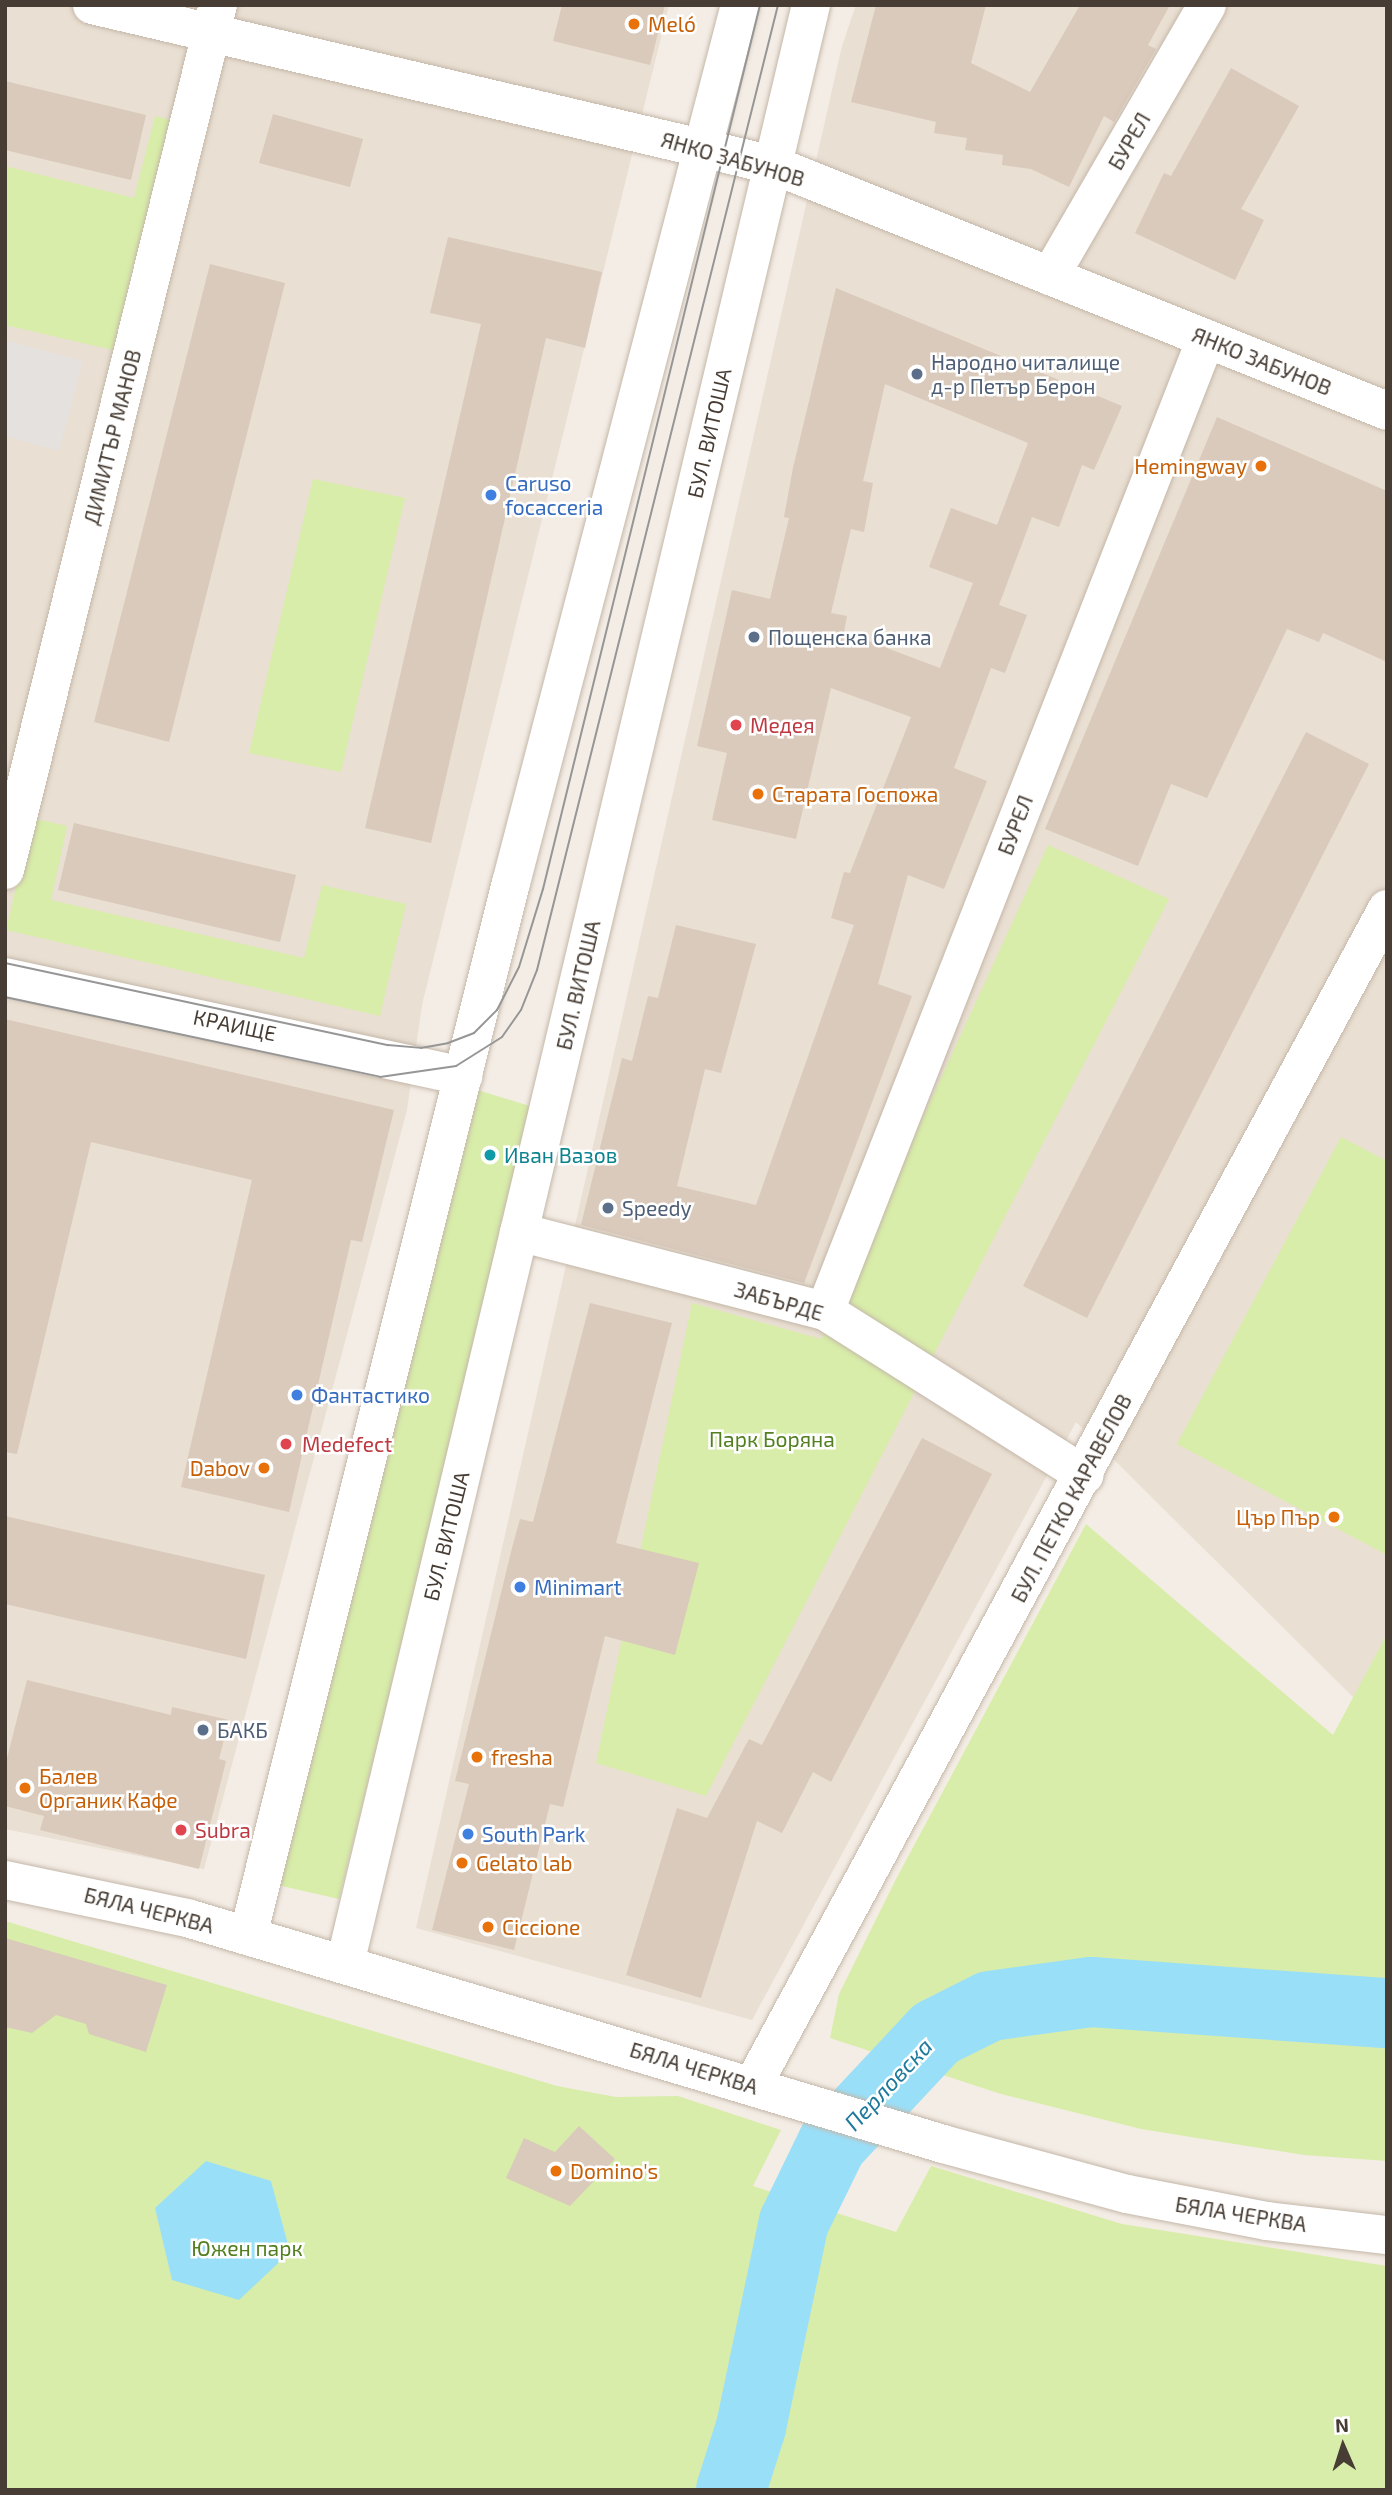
<!DOCTYPE html>
<html>
<head>
<meta charset="utf-8">
<style>
	body { margin:0 }
	#map { position:relative; width:1392px; height:2495px; overflow:hidden; background:#f4ede5; font-family:"Exo 2",sans-serif }
	div>[style] { position:absolute }
	.residential>* { inset:0; background:#e9dfd2 }
	.green>* { inset:0; background:#d8eda9 }
	.parking>* { inset:0; background:#e5e1de }
	.water>* { inset:0; background:#9adff8 }
	.river>* { height:70px; margin:-35px; padding:0 35px; transform-origin:35px; border-radius:35px; background:#9adff8 }
	.building>* { inset:0; background:#dacabc }
	.roads { filter:drop-shadow(0 0 2px #c4b7a9) drop-shadow(0 0 2px #c4b7a9) }
	.minor>* { height:38px; margin:-19px; padding:0 19px; transform-origin:19px; border-radius:19px; background:#fff }
	.tram>* { height:2px; margin:-1px; padding:0 1px; transform-origin:1px; border-radius:1px; background:#969696 }
	.dots>* { width:19px; height:19px; translate:-50% -50%; box-sizing:border-box; border:4px solid #fff; border-radius:50% }
	span { translate:-50% -50%; white-space:nowrap; text-align:center; line-height:1.15; -webkit-text-stroke:5px #fff; paint-order:stroke }
	.food-label { font-size:21px; color:#c56008 }
	.left { translate:0 -50%; text-align:left }
	.right { translate:-100% -50%; text-align:right }
	.street-label { font-size:21px; color:#473d34 }
	.service-label { font-size:21px; color:#4e5e75 }
	.shop-label { font-size:21px; color:#366cbe }
	.health-label { font-size:21px; color:#be3a42 }
	.culture-label { font-size:21px; color:#0d838f }
	.park-label { font-size:21px; color:#528020 }
	.water-label { font-size:23px; color:#1e799c; font-style:italic }
	.frame { position:absolute; inset:0; border:7px solid #473d34; pointer-events:none }
	.north { position:absolute; left:1308px; top:2411px; width:70px; height:70px; -webkit-text-stroke:5px #fff; paint-order:stroke; rotate:357deg; font-size:19px; font-weight:700; line-height:28px; text-align:center; color:#473d34 }
	.north::after { content:''; display:block; margin:auto; width:24px; height:32px; background:#473d34; clip-path:polygon(50% 0,100% 100%,50% 72%,0 100%) }
</style>
</head>
<body>
<div id="map">
	<div class="residential">
		<div style="clip-path:polygon(5px 5px,669px 5px,422px 1005px,407px 1110px,204px 1869px,5px 1829px)"></div>
		<div style="clip-path:polygon(856px 5px,1387px 5px,1387px 1634px,1354px 1698px,1076px 1422px,752px 2020px,416px 1928px,842px 46px)"></div>
	</div>
	<div class="green">
		<div style="clip-path:polygon(155px 116px,171px 120px,117px 351px,5px 325px,5px 166px,134px 198px)"></div>
		<div style="clip-path:polygon(313px 479px,405px 498px,341px 772px,249px 753px)"></div>
		<div style="clip-path:polygon(32px 818px,67px 826px,51px 900px,304px 958px,322px 885px,406px 904px,380px 1016px,6px 930px)"></div>
		<div style="clip-path:polygon(1048px 845px,1169px 899px,706px 1796px,596px 1763px,692px 1303px,821px 1339px)"></div>
		<div style="clip-path:polygon(478px 1090px,536px 1108px,339px 1899px,273px 1884px)"></div>
		<div style="clip-path:polygon(1341px 1137px,1387px 1161px,1387px 1555px,1177px 1444px)"></div>
		<div style="clip-path:polygon(1086px 1524px,1333px 1735px,1387px 1634px,1387px 2161px,1304px 2155px,1141px 2129px,1001px 2094px,830px 2038px,839px 1994px,895px 1881px)"></div>
		<div style="clip-path:polygon(5px 1921px,557px 2086px,616px 2097px,678px 2096px,781px 2130px,753px 2186px,896px 2232px,931px 2166px,1122px 2224px,1387px 2266px,1387px 2490px,5px 2490px)"></div>
	</div>
	<div class="parking">
		<div style="clip-path:polygon(5px 340px,83px 361px,59px 451px,5px 436px)"></div>
	</div>
	<div class="water">
		<div style="clip-path:polygon(206px 2161px,271px 2181px,290px 2252px,239px 2300px,172px 2280px,155px 2208px)"></div>
	</div>
	<div class="river">
		<div style="left:731px;top:2490px;width:66px;rotate:-72.4deg"></div>
		<div style="left:751px;top:2427px;width:209px;rotate:-78.2deg"></div>
		<div style="left:794px;top:2222px;width:87px;rotate:-64deg"></div>
		<div style="left:832px;top:2144px;width:152px;rotate:-46.9deg"></div>
		<div style="left:936px;top:2033px;width:60px;rotate:-26.6deg"></div>
		<div style="left:990px;top:2006px;width:102px;rotate:-7.9deg"></div>
		<div style="left:1091px;top:1992px;width:297px;rotate:4.1deg"></div>
	</div>
	<div class="building">
		<div style="clip-path:polygon(562px 5px,665px 5px,650px 65px,553px 41px)"></div>
		<div style="clip-path:polygon(876px 5px,986px 5px,971px 63px,1030px 92px,1080px 5px,1170px 5px,1148px 45px,1156px 49px,1114px 122px,1104px 116px,1069px 187px,1031px 169px,1002px 165px,1003px 155px,965px 150px,967px 138px,934px 133px,936px 122px,851px 102px)"></div>
		<div style="clip-path:polygon(1231px 68px,1299px 106px,1241px 209px,1264px 220px,1235px 280px,1135px 233px,1164px 173px,1171px 176px)"></div>
		<div style="clip-path:polygon(5px 81px,146px 115px,131px 180px,5px 150px)"></div>
		<div style="clip-path:polygon(273px 114px,363px 139px,350px 187px,259px 163px)"></div>
		<div style="clip-path:polygon(448px 237px,602px 272px,585px 348px,546px 338px,431px 843px,365px 828px,481px 324px,430px 313px)"></div>
		<div style="clip-path:polygon(210px 264px,285px 283px,169px 742px,94px 722px)"></div>
		<div style="clip-path:polygon(evenodd,836px 288px,1122px 406px,1094px 470px,1082px 465px,1059px 527px,1032px 517px,999px 605px,1027px 615px,1005px 673px,991px 668px,954px 768px,987px 781px,944px 889px,908px 875px,878px 984px,912px 996px,804px 1283px,581px 1225px,622px 1058px,632px 1061px,648px 996px,658px 998px,676px 925px,756px 944px,721px 1073px,705px 1069px,677px 1186px,756px 1205px,854px 925px,831px 918px,844px 872px,850px 873px,911px 717px,831px 688px,796px 839px,712px 820px,727px 753px,697px 746px,732px 590px,770px 599px,789px 518px,784px 517px,793px 468px,836px 288px,885px 384px,1028px 443px,997px 525px,951px 508px,929px 567px,973px 583px,940px 668px,844px 632px,847px 616px,831px 613px,851px 529px,864px 532px,873px 483px,863px 481px,885px 384px)"></div>
		<div style="clip-path:polygon(1217px 417px,1387px 491px,1387px 662px,1323px 633px,1319px 642px,1287px 629px,1207px 798px,1171px 784px,1138px 866px,1045px 829px)"></div>
		<div style="clip-path:polygon(1306px 732px,1369px 764px,1087px 1318px,1023px 1286px)"></div>
		<div style="clip-path:polygon(74px 823px,296px 875px,280px 942px,58px 890px)"></div>
		<div style="clip-path:polygon(5px 1019px,394px 1110px,362px 1242px,351px 1240px,289px 1512px,181px 1487px,252px 1180px,91px 1142px,17px 1454px,5px 1452px)"></div>
		<div style="clip-path:polygon(590px 1303px,672px 1323px,616px 1543px,699px 1563px,675px 1655px,605px 1636px,563px 1807px,550px 1804px,514px 1950px,432px 1930px,469px 1784px,455px 1781px,512px 1548px,520px 1519px,533px 1522px)"></div>
		<div style="clip-path:polygon(922px 1438px,992px 1474px,831px 1782px,813px 1772px,782px 1833px,757px 1821px,701px 1998px,626px 1975px,677px 1808px,707px 1818px,749px 1739px,762px 1745px)"></div>
		<div style="clip-path:polygon(5px 1516px,265px 1575px,246px 1659px,5px 1604px)"></div>
		<div style="clip-path:polygon(27px 1680px,171px 1715px,172px 1707px,229px 1720px,219px 1759px,226px 1761px,199px 1869px,40px 1830px,44px 1816px,5px 1806px,5px 1766px)"></div>
		<div style="clip-path:polygon(5px 1938px,167px 1985px,146px 2052px,89px 2034px,86px 2024px,56px 2015px,32px 2033px,5px 2027px)"></div>
		<div style="clip-path:polygon(579px 2126px,615px 2159px,570px 2206px,506px 2178px,524px 2138px,555px 2152px)"></div>
	</div>
	<div class="roads">
		<div class="minor">
			<div style="left:92px;top:5px;width:700px;rotate:13.22deg"></div>
			<div style="left:773px;top:165px;width:661px;rotate:21.83deg"></div>
			<div style="left:1050px;top:276px;width:313px;rotate:-59.9deg"></div>
			<div style="left:5px;top:870px;width:891px;rotate:-76.17deg"></div>
			<div style="left:5px;top:977px;width:469px;rotate:12.2deg"></div>
			<div style="left:519px;top:1232px;width:316px;rotate:14.5deg"></div>
			<div style="left:825px;top:1311px;width:307px;rotate:32.3deg"></div>
			<div style="left:825px;top:1311px;width:1044px;rotate:-68.6deg"></div>
			<div style="left:5px;top:1880px;width:186px;rotate:11.8deg"></div>
			<div style="left:187px;top:1918px;width:789px;rotate:16.64deg"></div>
			<div style="left:943px;top:2144px;width:191px;rotate:15.2deg"></div>
			<div style="left:1127px;top:2194px;width:143px;rotate:10.9deg"></div>
			<div style="left:1267px;top:2221px;width:121px;rotate:6.7deg"></div>
			<div style="left:248px;top:1936px;width:1085px;rotate:-75.98deg"></div>
			<div style="left:511px;top:883px;width:907px;rotate:-75.38deg"></div>
			<div style="left:345px;top:1964px;width:2014px;rotate:-76.62deg"></div>
			<div style="left:753px;top:2085px;width:1336px;rotate:-61.67deg"></div>
		</div>
	</div>
	<div class="tram">
		<div style="left:5px;top:963px;width:392px;rotate:12.1deg"></div>
		<div style="left:388px;top:1045px;width:33px;rotate:5deg"></div>
		<div style="left:421px;top:1048px;width:27px;rotate:-10deg"></div>
		<div style="left:448px;top:1043px;width:28px;rotate:-21deg"></div>
		<div style="left:474px;top:1033px;width:33px;rotate:-45deg"></div>
		<div style="left:497px;top:1010px;width:48px;rotate:-62.9deg"></div>
		<div style="left:519px;top:967px;width:82px;rotate:-72.9deg"></div>
		<div style="left:543px;top:889px;width:910px;rotate:-76.21deg"></div>
		<div style="left:5px;top:997px;width:383px;rotate:12deg"></div>
		<div style="left:380px;top:1077px;width:77px;rotate:-8.2deg"></div>
		<div style="left:456px;top:1066px;width:54px;rotate:-32.2deg"></div>
		<div style="left:502px;top:1037px;width:33px;rotate:-55deg"></div>
		<div style="left:521px;top:1010px;width:43px;rotate:-68.2deg"></div>
		<div style="left:537px;top:970px;width:995px;rotate:-75.98deg"></div>
	</div>
	<div class="dots">
		<div style="left:634px;top:24px;background:#e8710a"></div>
		<div style="left:917px;top:374px;background:#5c6f8a"></div>
		<div style="left:1261px;top:466px;background:#e8710a"></div>
		<div style="left:491px;top:495px;background:#3f7fe0"></div>
		<div style="left:754px;top:637px;background:#5c6f8a"></div>
		<div style="left:736px;top:725px;background:#e0444e"></div>
		<div style="left:758px;top:794px;background:#e8710a"></div>
		<div style="left:490px;top:1155px;background:#0f9aa8"></div>
		<div style="left:608px;top:1208px;background:#5c6f8a"></div>
		<div style="left:297px;top:1395px;background:#3f7fe0"></div>
		<div style="left:286px;top:1444px;background:#e0444e"></div>
		<div style="left:264px;top:1468px;background:#e8710a"></div>
		<div style="left:1334px;top:1517px;background:#e8710a"></div>
		<div style="left:520px;top:1587px;background:#3f7fe0"></div>
		<div style="left:203px;top:1730px;background:#5c6f8a"></div>
		<div style="left:477px;top:1757px;background:#e8710a"></div>
		<div style="left:25px;top:1788px;background:#e8710a"></div>
		<div style="left:181px;top:1830px;background:#e0444e"></div>
		<div style="left:468px;top:1834px;background:#3f7fe0"></div>
		<div style="left:462px;top:1863px;background:#e8710a"></div>
		<div style="left:488px;top:1927px;background:#e8710a"></div>
		<div style="left:556px;top:2171px;background:#e8710a"></div>
	</div>
	<div class="food-label">
		<span class="left" style="left:648px;top:24px">Meló</span>
		<span class="right" style="left:1247px;top:466px">Hemingway</span>
		<span class="left" style="left:772px;top:794px">Старата Госпожа</span>
		<span class="right" style="left:250px;top:1468px">Dabov</span>
		<span class="right" style="left:1320px;top:1517px">Цър Пър</span>
		<span class="left" style="left:491px;top:1757px">fresha</span>
		<span class="left" style="left:39px;top:1788px">Балев<br>Органик Кафе</span>
		<span class="left" style="left:476px;top:1863px">Gelato lab</span>
		<span class="left" style="left:502px;top:1927px">Ciccione</span>
		<span class="left" style="left:570px;top:2171px">Domino's</span>
	</div>
	<div class="street-label">
		<span style="left:1129px;top:141px;rotate:-60deg">БУРЕЛ</span>
		<span style="left:733px;top:159px;rotate:16deg">ЯНКО ЗАБУНОВ</span>
		<span style="left:1262px;top:361px;rotate:22deg">ЯНКО ЗАБУНОВ</span>
		<span style="left:709px;top:433px;rotate:-77deg">БУЛ. ВИТОША</span>
		<span style="left:112px;top:437px;rotate:-76deg">ДИМИТЪР МАНОВ</span>
		<span style="left:1015px;top:825px;rotate:-69deg">БУРЕЛ</span>
		<span style="left:578px;top:985px;rotate:-77deg">БУЛ. ВИТОША</span>
		<span style="left:235px;top:1025px;rotate:12deg">КРАИЩЕ</span>
		<span style="left:779px;top:1301px;rotate:16deg">ЗАБЪРДЕ</span>
		<span style="left:1071px;top:1498px;rotate:-62deg">БУЛ. ПЕТКО КАРАВЕЛОВ</span>
		<span style="left:446px;top:1536px;rotate:-76deg">БУЛ. ВИТОША</span>
		<span style="left:149px;top:1910px;rotate:14deg">БЯЛА ЧЕРКВА</span>
		<span style="left:694px;top:2068px;rotate:17deg">БЯЛА ЧЕРКВА</span>
		<span style="left:1241px;top:2214px;rotate:9deg">БЯЛА ЧЕРКВА</span>
	</div>
	<div class="service-label">
		<span class="left" style="left:931px;top:374px">Народно читалище<br>д-р Петър Берон</span>
		<span class="left" style="left:768px;top:637px">Пощенска банка</span>
		<span class="left" style="left:622px;top:1208px">Speedy</span>
		<span class="left" style="left:217px;top:1730px">БАКБ</span>
	</div>
	<div class="shop-label">
		<span class="left" style="left:505px;top:495px">Caruso<br>focacceria</span>
		<span class="left" style="left:311px;top:1395px">Фантастико</span>
		<span class="left" style="left:534px;top:1587px">Minimart</span>
		<span class="left" style="left:482px;top:1834px">South Park</span>
	</div>
	<div class="health-label">
		<span class="left" style="left:750px;top:725px">Медея</span>
		<span class="left" style="left:302px;top:1444px">Medefect</span>
		<span class="left" style="left:195px;top:1830px">Subra</span>
	</div>
	<div class="culture-label">
		<span class="left" style="left:504px;top:1155px">Иван Вазов</span>
	</div>
	<div class="park-label">
		<span style="left:772px;top:1439px">Парк Боряна</span>
		<span style="left:247px;top:2248px">Южен парк</span>
	</div>
	<div class="water-label">
		<span style="left:888px;top:2084px;rotate:-47deg">Перловска</span>
	</div>
	<div class="frame"></div>
	<div class="north">N</div>
</div>
</body>
</html>
